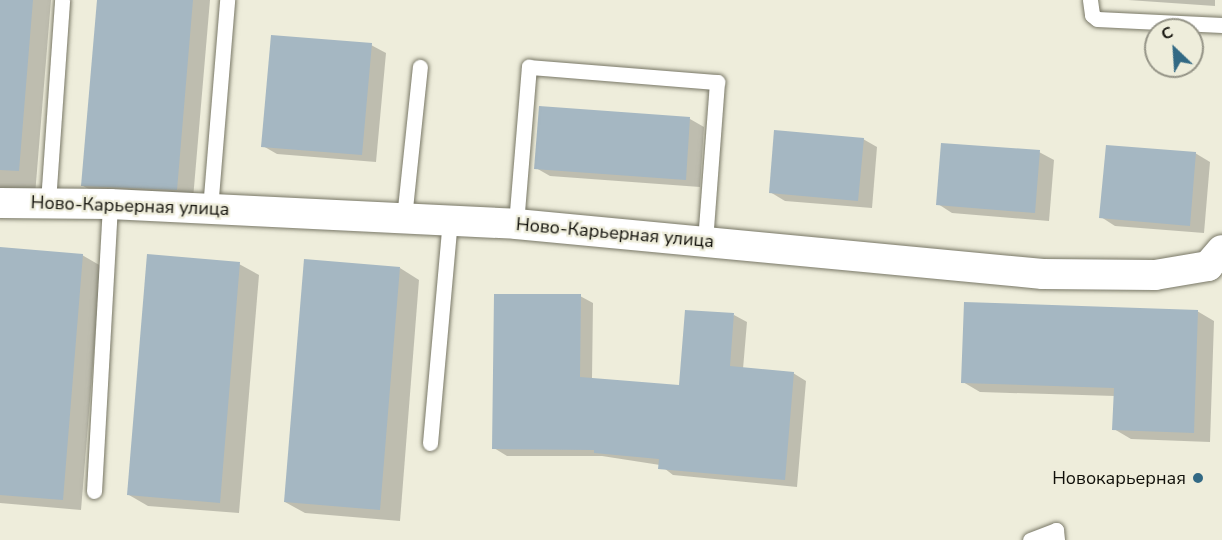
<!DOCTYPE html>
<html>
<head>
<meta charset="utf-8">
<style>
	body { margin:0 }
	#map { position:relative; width:1222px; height:540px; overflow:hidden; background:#eeeddb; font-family:"Nunito Sans",sans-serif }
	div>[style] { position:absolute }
	.shadow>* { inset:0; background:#0003 }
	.building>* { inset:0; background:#a5b7c2 }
	.roads { filter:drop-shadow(0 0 2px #787766) drop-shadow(0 0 2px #787766) }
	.lane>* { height:15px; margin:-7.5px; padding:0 7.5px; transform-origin:7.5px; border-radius:7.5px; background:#fff }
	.street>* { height:30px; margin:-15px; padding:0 15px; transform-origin:15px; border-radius:15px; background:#fff }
	.dots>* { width:16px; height:16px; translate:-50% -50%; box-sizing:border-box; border:3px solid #eeeddb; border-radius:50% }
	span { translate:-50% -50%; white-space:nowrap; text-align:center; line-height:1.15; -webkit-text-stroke:4.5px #eeeddb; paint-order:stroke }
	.street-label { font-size:18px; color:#100f09 }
	.poi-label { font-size:18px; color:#100f09 }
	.right { translate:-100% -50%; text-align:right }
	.north { position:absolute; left:1144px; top:18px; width:60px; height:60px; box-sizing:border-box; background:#eeeddb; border:2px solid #959487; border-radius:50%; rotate:335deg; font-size:16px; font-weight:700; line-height:24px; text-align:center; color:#100f09 }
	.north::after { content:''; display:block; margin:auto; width:21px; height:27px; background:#326984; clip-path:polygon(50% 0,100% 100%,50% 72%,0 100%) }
</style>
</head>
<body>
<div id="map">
	<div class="shadow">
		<div style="clip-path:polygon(0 0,51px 0,35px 195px,0 193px)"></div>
		<div style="clip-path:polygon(98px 0,210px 0,193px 199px,100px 195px,83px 186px)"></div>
		<div style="clip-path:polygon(1128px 0,1215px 0,1215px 6px)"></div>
		<div style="clip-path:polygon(371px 45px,386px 53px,376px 162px,277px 154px,263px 146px)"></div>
		<div style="clip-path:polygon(540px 108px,690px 119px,704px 127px,700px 187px,550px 176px,536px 168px)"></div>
		<div style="clip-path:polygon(863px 139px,877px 147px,872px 208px,785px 201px,770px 192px)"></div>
		<div style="clip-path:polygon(1039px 152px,1054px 160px,1049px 221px,952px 213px,938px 204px)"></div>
		<div style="clip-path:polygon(1195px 153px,1210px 162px,1204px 233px,1115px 226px,1101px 217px)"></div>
		<div style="clip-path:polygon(0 249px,82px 255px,101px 266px,81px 510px,0 503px)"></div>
		<div style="clip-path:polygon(239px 264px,259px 275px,239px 513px,148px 506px,129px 495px)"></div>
		<div style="clip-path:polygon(400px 268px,419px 280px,400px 521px,305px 513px,285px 502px)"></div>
		<div style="clip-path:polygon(580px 296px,593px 303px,592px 379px,680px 387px,734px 315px,747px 322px,743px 369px,793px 373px,806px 381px,797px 487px,673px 475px,660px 465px,602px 456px,507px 456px,494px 448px)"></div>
		<div style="clip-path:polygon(1197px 311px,1214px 321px,1210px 442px,1131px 439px,1114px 429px,1115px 396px,980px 392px,963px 382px)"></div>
	</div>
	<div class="building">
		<div style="clip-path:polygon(0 0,33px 0,19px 171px,0 170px)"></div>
		<div style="clip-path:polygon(97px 0,193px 0,177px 190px,81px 186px)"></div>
		<div style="clip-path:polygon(271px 35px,372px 43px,362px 155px,261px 147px)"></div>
		<div style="clip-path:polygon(539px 106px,690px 117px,686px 180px,534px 169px)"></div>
		<div style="clip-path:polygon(774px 130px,864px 138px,858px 201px,769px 193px)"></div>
		<div style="clip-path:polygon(941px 143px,1040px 150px,1035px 213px,936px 205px)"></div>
		<div style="clip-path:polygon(1106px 145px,1196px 152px,1190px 226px,1099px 218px)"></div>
		<div style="clip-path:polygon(0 247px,83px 254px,63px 500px,0 495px)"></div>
		<div style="clip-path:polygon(147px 254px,240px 262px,220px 503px,127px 495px)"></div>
		<div style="clip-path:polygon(304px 259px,400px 267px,380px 510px,284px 502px)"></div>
		<div style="clip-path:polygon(494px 294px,581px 294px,580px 377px,679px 385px,685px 310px,734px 313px,730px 366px,794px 372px,785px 480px,658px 469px,659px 459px,594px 453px,594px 450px,492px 449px)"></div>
		<div style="clip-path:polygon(964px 302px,1198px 310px,1194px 433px,1112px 430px,1114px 388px,961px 383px)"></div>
	</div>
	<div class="roads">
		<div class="lane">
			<div style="left:1090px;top:0;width:15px;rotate:82deg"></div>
			<div style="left:1092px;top:15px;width:6px;rotate:39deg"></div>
			<div style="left:1097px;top:19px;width:125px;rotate:2.7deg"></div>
			<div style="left:48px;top:202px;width:202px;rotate:-86deg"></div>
			<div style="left:210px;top:209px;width:210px;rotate:-85.3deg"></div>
			<div style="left:404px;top:218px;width:152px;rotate:-84deg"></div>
			<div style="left:516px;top:224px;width:158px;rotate:-85.3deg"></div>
			<div style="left:529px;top:67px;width:189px;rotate:4.6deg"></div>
			<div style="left:717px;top:82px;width:158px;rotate:94.3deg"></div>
			<div style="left:430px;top:443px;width:223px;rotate:-84.9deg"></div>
			<div style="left:94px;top:491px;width:287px;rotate:-86.8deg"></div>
			<div style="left:1030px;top:540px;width:28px;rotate:-21deg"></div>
			<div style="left:1056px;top:530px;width:10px;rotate:84deg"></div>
		</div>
		<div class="street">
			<div style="left:0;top:203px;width:110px;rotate:0.5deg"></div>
			<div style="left:110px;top:204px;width:406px;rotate:2.8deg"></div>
			<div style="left:516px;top:224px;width:529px;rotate:5.42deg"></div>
			<div style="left:1043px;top:274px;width:112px;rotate:0.5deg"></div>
			<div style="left:1155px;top:275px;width:54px;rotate:-9.6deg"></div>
			<div style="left:1208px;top:266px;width:21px;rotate:-49deg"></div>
		</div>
	</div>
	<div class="dots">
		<div style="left:1198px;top:478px;background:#326984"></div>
	</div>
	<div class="street-label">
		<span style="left:130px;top:206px;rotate:2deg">Ново-Карьерная улица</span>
		<span style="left:615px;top:233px;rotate:5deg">Ново-Карьерная улица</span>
	</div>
	<div class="poi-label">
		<span class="right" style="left:1186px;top:478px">Новокарьерная</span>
	</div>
	<div class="north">С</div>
</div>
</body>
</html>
